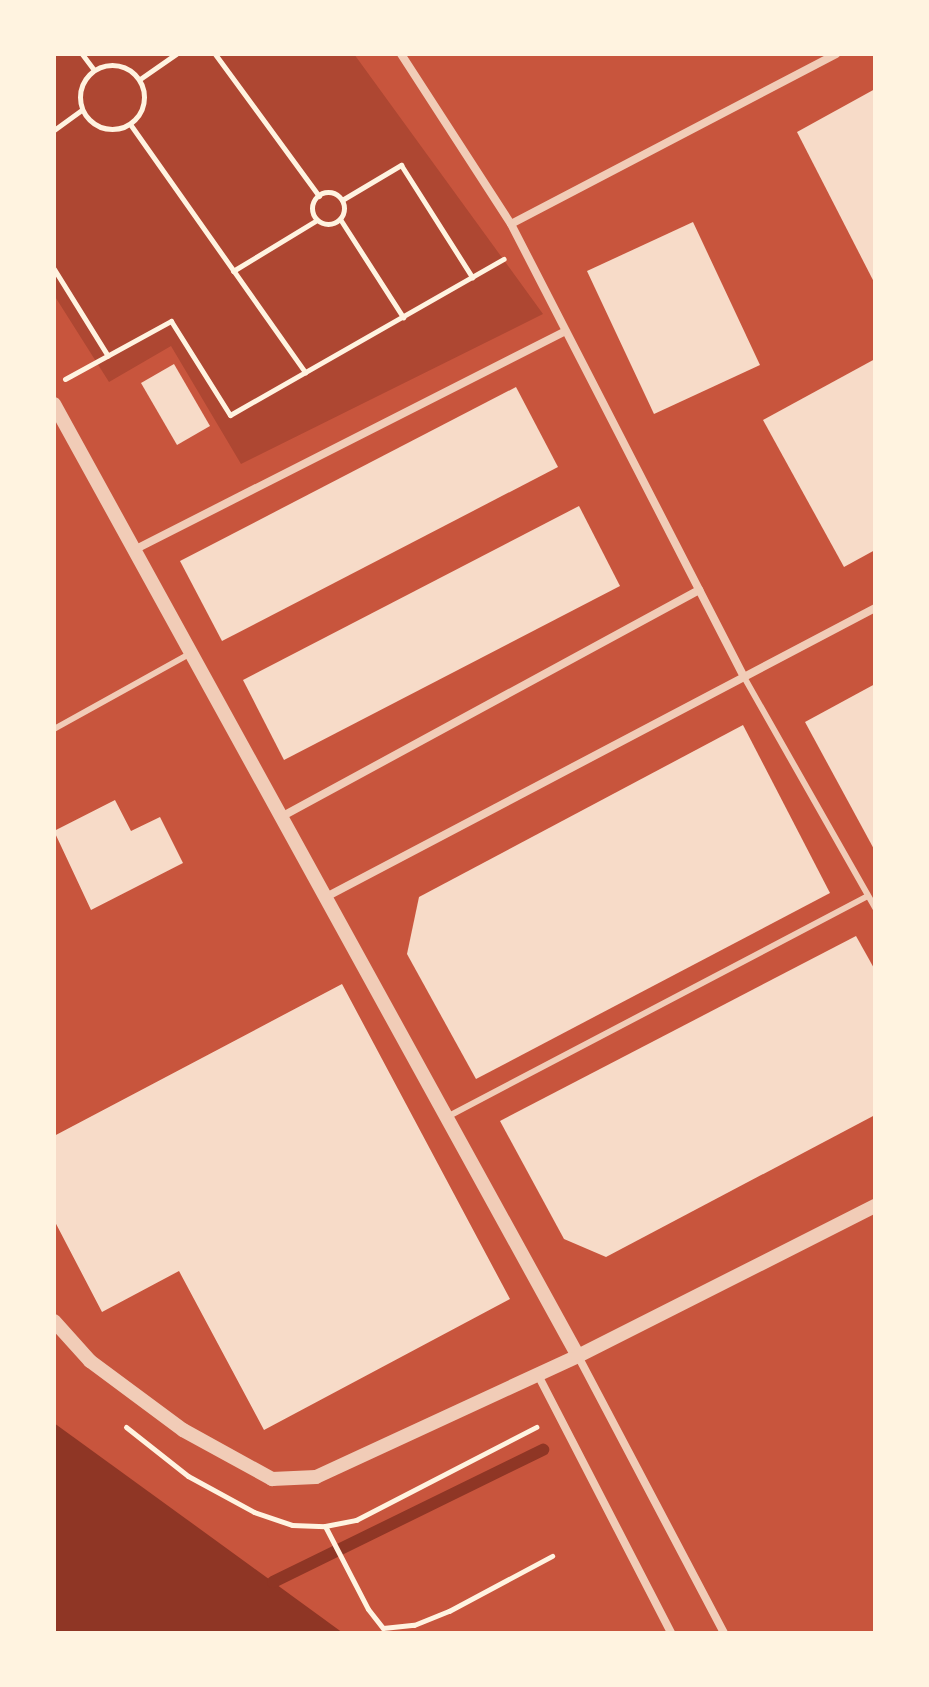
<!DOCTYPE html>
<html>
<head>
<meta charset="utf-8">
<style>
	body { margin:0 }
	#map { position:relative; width:929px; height:1687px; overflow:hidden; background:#c8553d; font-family:"Archivo Narrow",sans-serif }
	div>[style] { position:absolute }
	.green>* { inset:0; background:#ae4732 }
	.water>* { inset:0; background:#8f3625 }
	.stream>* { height:12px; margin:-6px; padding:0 6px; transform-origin:6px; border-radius:6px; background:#8f3625 }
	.building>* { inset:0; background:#f7dbc8 }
	.path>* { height:5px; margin:-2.5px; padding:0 2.5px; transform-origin:2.5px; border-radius:2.5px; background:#fff3e0 }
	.path>.ring { margin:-2.5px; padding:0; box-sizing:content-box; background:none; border:5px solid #fff3e0; border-radius:50% }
	.service>* { height:6px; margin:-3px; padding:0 3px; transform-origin:3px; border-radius:3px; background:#f1ccb7 }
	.minor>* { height:8px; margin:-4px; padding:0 4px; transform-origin:4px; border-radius:4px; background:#f1ccb7 }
	.tertiary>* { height:14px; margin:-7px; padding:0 7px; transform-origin:7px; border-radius:7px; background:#f1ccb7 }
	span { translate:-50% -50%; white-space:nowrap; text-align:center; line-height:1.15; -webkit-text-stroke:6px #fff3e0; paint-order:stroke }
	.frame { position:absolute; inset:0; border:56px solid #fff3e0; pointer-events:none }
</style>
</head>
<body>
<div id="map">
	<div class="green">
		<div style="clip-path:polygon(54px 54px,354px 54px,543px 314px,241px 464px,171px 346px,109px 382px,54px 295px)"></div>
	</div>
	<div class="water">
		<div style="clip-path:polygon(54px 1423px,273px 1582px,343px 1633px,54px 1633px)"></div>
	</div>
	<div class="stream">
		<div style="left:273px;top:1582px;width:301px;rotate:-26.1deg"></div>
	</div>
	<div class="building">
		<div style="clip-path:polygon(875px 89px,875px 284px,797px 132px)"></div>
		<div style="clip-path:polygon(693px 222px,760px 365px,654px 414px,587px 271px)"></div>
		<div style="clip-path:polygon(875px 359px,875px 550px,844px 567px,763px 420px)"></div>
		<div style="clip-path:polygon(174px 364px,210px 426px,177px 445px,141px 383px)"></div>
		<div style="clip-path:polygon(516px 387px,558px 467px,222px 641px,180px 561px)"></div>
		<div style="clip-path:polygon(579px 506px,620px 586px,284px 760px,243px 680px)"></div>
		<div style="clip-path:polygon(875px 684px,875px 851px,805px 722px)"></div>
		<div style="clip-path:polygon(743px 725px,830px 893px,476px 1079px,407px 954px,419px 897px)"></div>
		<div style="clip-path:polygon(115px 800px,131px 831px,160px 817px,183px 863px,91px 910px,54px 831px)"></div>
		<div style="clip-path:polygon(856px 936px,875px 970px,875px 1115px,606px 1257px,564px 1239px,500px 1121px)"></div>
		<div style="clip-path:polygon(342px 984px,510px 1299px,264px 1430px,179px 1271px,102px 1312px,54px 1220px,54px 1136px)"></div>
	</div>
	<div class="path">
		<div style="left:82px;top:54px;width:20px;rotate:53deg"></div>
		<div style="left:215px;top:54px;width:176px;rotate:53.8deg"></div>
		<div class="ring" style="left:80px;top:65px;width:59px;height:59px"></div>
		<div style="left:140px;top:79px;width:44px;rotate:-34.8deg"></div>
		<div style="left:130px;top:124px;width:304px;rotate:54.8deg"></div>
		<div style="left:54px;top:130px;width:34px;rotate:-36deg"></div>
		<div class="ring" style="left:312px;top:192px;width:27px;height:27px"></div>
		<div style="left:342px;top:200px;width:69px;rotate:-30.7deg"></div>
		<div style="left:401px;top:165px;width:133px;rotate:57.6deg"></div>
		<div style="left:340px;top:219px;width:117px;rotate:57.3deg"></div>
		<div style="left:54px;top:269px;width:102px;rotate:58.2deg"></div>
		<div style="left:233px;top:271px;width:98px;rotate:-31.3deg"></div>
		<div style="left:65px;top:379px;width:121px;rotate:-28.7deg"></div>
		<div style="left:171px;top:321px;width:111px;rotate:57.9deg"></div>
		<div style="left:230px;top:415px;width:315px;rotate:-29.7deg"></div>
		<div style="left:126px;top:1427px;width:79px;rotate:38.3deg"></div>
		<div style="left:188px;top:1476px;width:75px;rotate:28.6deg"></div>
		<div style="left:254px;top:1512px;width:40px;rotate:18.9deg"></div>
		<div style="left:292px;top:1525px;width:33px;rotate:2deg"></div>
		<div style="left:325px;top:1526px;width:32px;rotate:-11deg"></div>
		<div style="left:356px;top:1520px;width:203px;rotate:-27.3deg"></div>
		<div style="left:325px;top:1526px;width:93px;rotate:62.6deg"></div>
		<div style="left:368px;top:1609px;width:24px;rotate:52deg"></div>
		<div style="left:383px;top:1628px;width:31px;rotate:-6deg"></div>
		<div style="left:414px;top:1625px;width:38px;rotate:-22deg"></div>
		<div style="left:449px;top:1611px;width:117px;rotate:-28.1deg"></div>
	</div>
	<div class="service">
		<div style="left:744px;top:677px;width:266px;rotate:60.4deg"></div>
		<div style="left:54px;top:729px;width:157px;rotate:-29deg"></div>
		<div style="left:447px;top:1117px;width:475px;rotate:-27.7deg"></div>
	</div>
	<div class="minor">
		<div style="left:401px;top:54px;width:202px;rotate:57.1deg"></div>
		<div style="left:511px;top:224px;width:509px;rotate:62.78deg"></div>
		<div style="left:511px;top:224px;width:367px;rotate:-27.6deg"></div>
		<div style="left:134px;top:550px;width:483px;rotate:-26.9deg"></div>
		<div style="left:281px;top:817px;width:476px;rotate:-28.5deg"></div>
		<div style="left:326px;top:897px;width:620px;rotate:-27.76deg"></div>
		<div style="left:578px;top:1356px;width:313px;rotate:62.2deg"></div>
		<div style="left:538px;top:1375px;width:290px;rotate:62.7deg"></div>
	</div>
	<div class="tertiary">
		<div style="left:54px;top:404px;width:1087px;rotate:61.17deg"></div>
		<div style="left:54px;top:1321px;width:54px;rotate:48deg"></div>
		<div style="left:90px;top:1361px;width:116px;rotate:36.6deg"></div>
		<div style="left:183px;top:1430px;width:102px;rotate:28.8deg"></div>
		<div style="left:272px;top:1479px;width:44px;rotate:-2.6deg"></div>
		<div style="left:316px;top:1477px;width:289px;rotate:-24.8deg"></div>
		<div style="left:578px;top:1356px;width:333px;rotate:-26.8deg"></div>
	</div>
	<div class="frame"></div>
</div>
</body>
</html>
